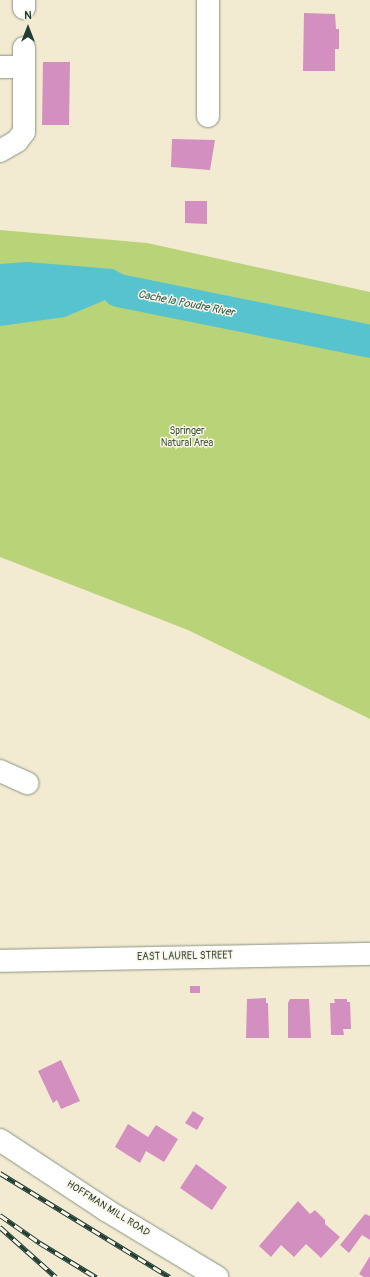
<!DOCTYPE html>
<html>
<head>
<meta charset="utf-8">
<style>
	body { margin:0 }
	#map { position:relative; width:370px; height:1277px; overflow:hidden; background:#f2ebd1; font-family:Pangolin,sans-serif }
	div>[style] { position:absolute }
	.green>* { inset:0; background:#b9d379 }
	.water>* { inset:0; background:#56c3ce }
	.river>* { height:33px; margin:-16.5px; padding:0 16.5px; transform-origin:16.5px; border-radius:16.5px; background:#56c3ce }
	.building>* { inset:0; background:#d38fbf }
	.roads { filter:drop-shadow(0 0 1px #889482) drop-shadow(0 0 1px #889482) }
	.minor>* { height:22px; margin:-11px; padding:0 11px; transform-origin:11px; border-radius:11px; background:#fff }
	.rail>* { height:4.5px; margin-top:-2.25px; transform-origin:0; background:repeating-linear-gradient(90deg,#fcf5e5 0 9px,#1f3d34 0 18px); box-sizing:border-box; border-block:1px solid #1f3d34 }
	span { translate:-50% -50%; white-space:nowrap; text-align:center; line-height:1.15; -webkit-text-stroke:3px #fcf5e5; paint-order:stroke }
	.park-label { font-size:10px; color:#3e5b42 }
	.street-label { font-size:10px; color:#1f3d34 }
	.water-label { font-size:11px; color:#2d5e5a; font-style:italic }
	.north { position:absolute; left:8px; top:8px; width:40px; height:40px; -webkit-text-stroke:3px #fcf5e5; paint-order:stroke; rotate:0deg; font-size:11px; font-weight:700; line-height:16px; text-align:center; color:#1f3d34 }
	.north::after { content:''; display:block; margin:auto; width:14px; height:18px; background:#1f3d34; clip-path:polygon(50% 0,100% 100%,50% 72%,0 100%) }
</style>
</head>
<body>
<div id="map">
	<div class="green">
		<div style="clip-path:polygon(0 230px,147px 243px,370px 292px,370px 719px,188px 630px,0 557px)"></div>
	</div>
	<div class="water">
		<div style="clip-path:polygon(27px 262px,113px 269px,168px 299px,110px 298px,65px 317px,0 326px,0 264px)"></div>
	</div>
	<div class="river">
		<div style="left:118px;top:290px;width:257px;rotate:11.4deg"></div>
	</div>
	<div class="building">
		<div style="clip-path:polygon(304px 13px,335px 14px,336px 29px,339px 29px,339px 49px,335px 49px,335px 71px,303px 71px)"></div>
		<div style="clip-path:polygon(43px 62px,70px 62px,69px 125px,42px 125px)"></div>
		<div style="clip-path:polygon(172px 139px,215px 140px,210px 170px,171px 167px)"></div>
		<div style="clip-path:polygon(185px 201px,207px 201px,207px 224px,185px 223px)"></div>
		<div style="clip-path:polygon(190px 986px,200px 986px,200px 993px,190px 993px)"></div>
		<div style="clip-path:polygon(266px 998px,266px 1003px,268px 1003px,269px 1038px,246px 1038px,247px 999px)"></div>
		<div style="clip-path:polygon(290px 999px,309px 999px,311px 1038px,288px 1038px,288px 1003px)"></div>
		<div style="clip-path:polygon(334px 999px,347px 999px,347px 1002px,350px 1002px,351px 1029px,343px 1029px,344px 1035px,331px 1035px,330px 1003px,335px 1003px)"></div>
		<div style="clip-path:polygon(61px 1060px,80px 1101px,61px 1109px,57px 1100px,53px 1103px,38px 1071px)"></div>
		<div style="clip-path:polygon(193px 1111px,204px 1118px,197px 1130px,185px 1123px)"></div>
		<div style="clip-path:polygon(128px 1124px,148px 1137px,156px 1125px,178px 1139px,164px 1162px,146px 1151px,140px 1163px,115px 1147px)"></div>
		<div style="clip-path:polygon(196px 1164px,227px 1187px,212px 1210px,180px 1188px)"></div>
		<div style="clip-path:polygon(298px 1201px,310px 1214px,315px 1210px,325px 1220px,325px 1224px,340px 1237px,321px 1258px,306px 1244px,294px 1257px,281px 1245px,271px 1257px,259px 1246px)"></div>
		<div style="clip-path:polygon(365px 1214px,370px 1216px,370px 1240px,362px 1235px,349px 1253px,340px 1245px)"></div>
		<div style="clip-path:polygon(370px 1256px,370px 1277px,364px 1277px,359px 1274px)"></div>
	</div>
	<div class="roads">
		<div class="minor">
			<div style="left:24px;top:8px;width:8px;rotate:-90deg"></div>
			<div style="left:0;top:67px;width:23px"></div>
			<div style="left:208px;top:116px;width:116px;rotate:-90deg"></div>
			<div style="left:0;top:151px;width:20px;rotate:-30deg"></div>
			<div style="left:17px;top:141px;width:11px;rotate:-52deg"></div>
			<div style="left:24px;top:132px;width:84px;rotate:-90deg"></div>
			<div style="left:0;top:771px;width:30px;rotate:24deg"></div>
			<div style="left:0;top:961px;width:370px;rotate:-1.1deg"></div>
			<div style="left:0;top:1140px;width:127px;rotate:33.4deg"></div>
			<div style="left:106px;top:1210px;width:130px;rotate:31.1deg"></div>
		</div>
	</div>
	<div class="rail">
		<div style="left:0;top:1173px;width:199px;rotate:31.5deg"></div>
		<div style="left:0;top:1215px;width:49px;rotate:35deg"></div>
		<div style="left:40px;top:1243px;width:66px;rotate:31.3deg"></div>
		<div style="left:0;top:1227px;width:75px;rotate:41.8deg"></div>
	</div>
	<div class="park-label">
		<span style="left:187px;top:437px">Springer<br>Natural Area</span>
	</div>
	<div class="street-label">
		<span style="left:185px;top:957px;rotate:-1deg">EAST LAUREL STREET</span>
		<span style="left:108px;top:1209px;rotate:32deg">HOFFMAN MILL ROAD</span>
	</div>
	<div class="water-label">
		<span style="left:186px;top:304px;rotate:11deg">Cache la Poudre River</span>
	</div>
	<div class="north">N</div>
</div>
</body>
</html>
